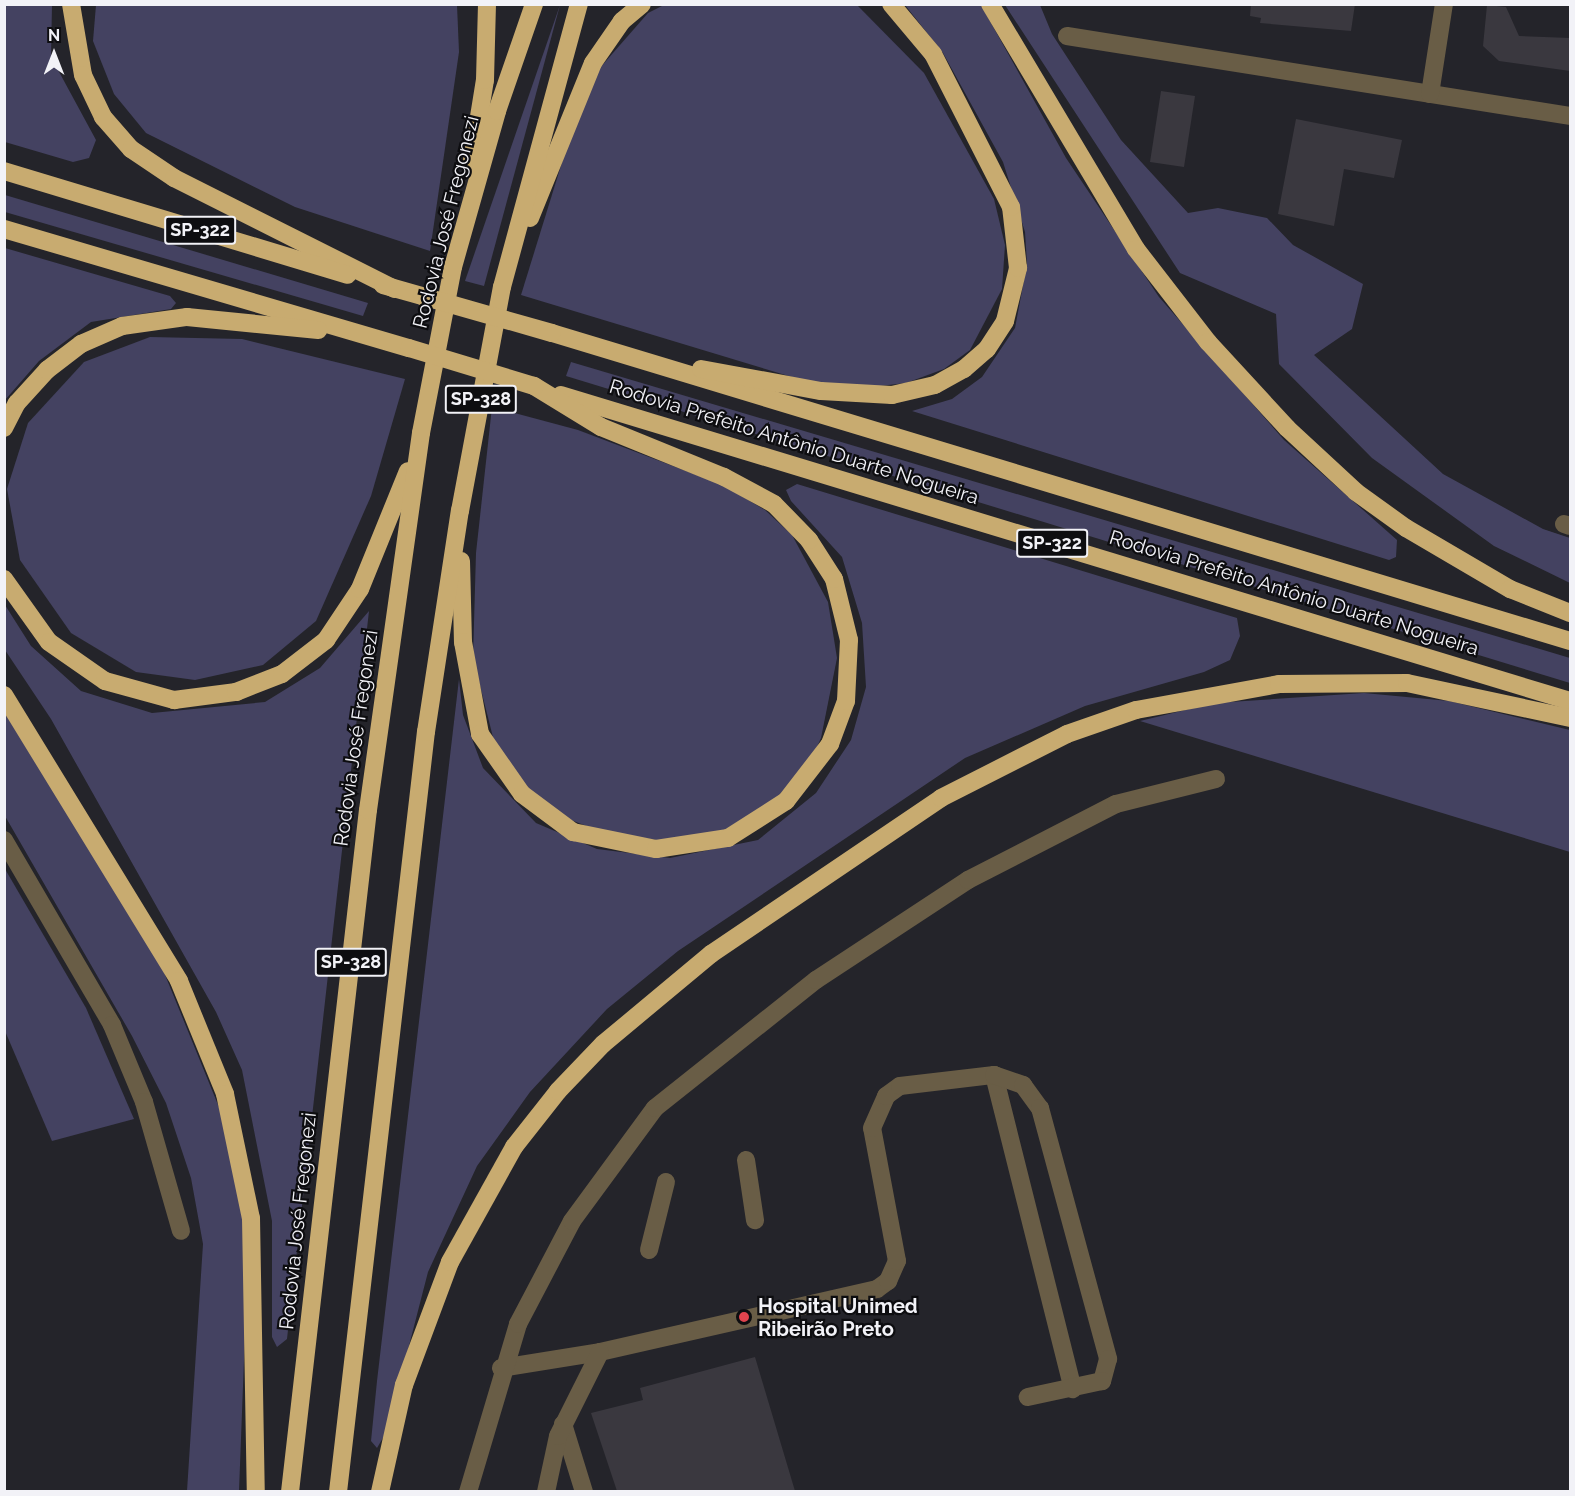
<!DOCTYPE html>
<html>
<head>
<meta charset="utf-8">
<style>
	body { margin:0 }
	#map { position:relative; width:1575px; height:1496px; overflow:hidden; background:#24242a; font-family:Raleway,sans-serif }
	div>[style] { position:absolute }
	.green>* { inset:0; background:#444261 }
	.building>* { inset:0; background:#3a383f }
	.minor>* { height:18px; margin:-9px; padding:0 9px; transform-origin:9px; border-radius:9px; background:#695d46 }
	.highway>* { height:18px; margin:-9px; padding:0 9px; transform-origin:9px; border-radius:9px; background:#c8ab70 }
	.highway-bridge>* { height:18px; margin:-9px; padding:0 9px; transform-origin:9px; border-radius:9px; background:#c8ab70 }
	.dots>* { width:16px; height:16px; translate:-50% -50%; box-sizing:border-box; border:3px solid #0d0d10; border-radius:50% }
	span { translate:-50% -50%; white-space:nowrap; text-align:center; line-height:1.15; -webkit-text-stroke:4.5px #0d0d10; paint-order:stroke }
	.shield-label span { padding:2px 4px; background:#0d0d10; border:2px solid; border-radius:4px; -webkit-text-stroke-width:0 }
	.shield-label { font-size:18px; color:#f2f2f7; font-weight:700 }
	.street-label { font-size:20px; color:#f2f2f7 }
	.poi-label { font-size:20px; color:#f2f2f7; font-weight:700 }
	.left { translate:0 -50%; text-align:left }
	.frame { position:absolute; inset:0; border:6px solid #f2f2f7; pointer-events:none }
	.north { position:absolute; left:24px; top:24px; width:60px; height:60px; -webkit-text-stroke:4px #0d0d10; paint-order:stroke; rotate:0deg; font-size:16px; font-weight:700; line-height:24px; text-align:center; color:#f2f2f7 }
	.north::after { content:''; display:block; margin:auto; width:21px; height:27px; background:#f2f2f7; clip-path:polygon(50% 0,100% 100%,50% 72%,0 100%) }
</style>
</head>
<body>
<div id="map">
	<div class="green">
		<div style="clip-path:polygon(856px 4px,924px 73px,994px 199px,1005px 245px,1002px 289px,970px 350px,944px 369px,906px 383px,862px 388px,812px 383px,521px 295px,572px 130px,599px 69px,648px 13px,664px 5px)"></div>
		<div style="clip-path:polygon(4px 5px,52px 5px,51px 57px,96px 140px,89px 158px,73px 162px,5px 142px)"></div>
		<div style="clip-path:polygon(96px 5px,457px 5px,459px 52px,430px 251px,295px 207px,146px 133px,114px 94px,93px 41px)"></div>
		<div style="clip-path:polygon(560px 5px,484px 286px,465px 281px)"></div>
		<div style="clip-path:polygon(905px 5px,981px 5px,1066px 158px,1159px 297px,1284px 440px,1397px 540px,1396px 557px,1389px 560px,912px 411px,952px 399px,982px 377px,1015px 328px,1027px 264px,1025px 232px,1003px 162px,943px 53px)"></div>
		<div style="clip-path:polygon(1005px 5px,1040px 5px,1052px 34px,1121px 140px,1188px 213px,1218px 208px,1267px 218px,1293px 245px,1363px 284px,1352px 329px,1314px 355px,1443px 474px,1543px 529px,1570px 538px,1570px 583px,1494px 546px,1372px 458px,1279px 364px,1276px 314px,1180px 273px)"></div>
		<div style="clip-path:polygon(4px 195px,5px 195px,368px 303px,363px 316px,5px 212px)"></div>
		<div style="clip-path:polygon(5px 248px,170px 296px,176px 303px,171px 309px,91px 322px,39px 361px,5px 400px)"></div>
		<div style="clip-path:polygon(150px 337px,242px 339px,405px 379px,371px 496px,316px 621px,263px 665px,195px 680px,136px 672px,71px 633px,20px 560px,7px 489px,28px 423px,84px 362px)"></div>
		<div style="clip-path:polygon(571px 362px,1570px 658px,1570px 683px,566px 376px)"></div>
		<div style="clip-path:polygon(492px 407px,578px 430px,723px 485px,765px 510px,792px 535px,828px 602px,837px 658px,821px 738px,811px 760px,776px 799px,723px 831px,663px 841px,602px 832px,571px 820px,529px 789px,496px 749px,473px 658px,476px 553px)"></div>
		<div style="clip-path:polygon(797px 484px,1237px 618px,1240px 636px,1230px 660px,1204px 672px,1085px 706px,965px 758px,678px 951px,607px 1009px,530px 1092px,477px 1166px,428px 1272px,387px 1431px,377px 1448px,371px 1441px,377px 1381px,459px 679px,463px 715px,483px 768px,536px 823px,597px 849px,670px 858px,758px 840px,816px 793px,851px 740px,866px 687px,862px 623px,842px 557px,791px 501px,786px 490px)"></div>
		<div style="clip-path:polygon(5px 605px,31px 646px,81px 691px,152px 713px,265px 702px,320px 668px,369px 611px,287px 1339px,277px 1347px,272px 1337px,272px 1221px,242px 1070px,216px 1012px,51px 719px,5px 650px)"></div>
		<div style="clip-path:polygon(1364px 693px,1449px 701px,1570px 730px,1570px 852px,1140px 721px,1214px 703px)"></div>
		<div style="clip-path:polygon(5px 713px,159px 960px,225px 1122px,244px 1228px,247px 1281px,239px 1491px,187px 1491px,203px 1244px,191px 1178px,166px 1103px,132px 1036px,5px 816px)"></div>
		<div style="clip-path:polygon(5px 869px,86px 1008px,134px 1119px,52px 1141px,5px 1031px)"></div>
	</div>
	<div class="building">
		<div style="clip-path:polygon(1251px 4px,1355px 4px,1351px 31px,1260px 23px,1261px 18px,1250px 16px)"></div>
		<div style="clip-path:polygon(1487px 5px,1506px 7px,1519px 36px,1570px 38px,1570px 71px,1499px 61px,1483px 46px)"></div>
		<div style="clip-path:polygon(1161px 91px,1195px 96px,1184px 167px,1150px 162px)"></div>
		<div style="clip-path:polygon(1296px 119px,1402px 140px,1394px 178px,1344px 169px,1334px 226px,1278px 214px)"></div>
		<div style="clip-path:polygon(755px 1357px,795px 1491px,617px 1491px,591px 1413px,643px 1400px,640px 1388px)"></div>
	</div>
	<div class="minor">
		<div style="left:1067px;top:36px;width:509px;rotate:9.04deg"></div>
		<div style="left:1430px;top:94px;width:91px;rotate:-81.2deg"></div>
		<div style="left:1564px;top:524px;width:6px;rotate:18deg"></div>
		<div style="left:4px;top:840px;width:214px;rotate:59.7deg"></div>
		<div style="left:112px;top:1025px;width:83px;rotate:67.4deg"></div>
		<div style="left:144px;top:1102px;width:134px;rotate:74deg"></div>
		<div style="left:994px;top:1075px;width:324px;rotate:75.9deg"></div>
		<div style="left:746px;top:1160px;width:61px;rotate:81.5deg"></div>
		<div style="left:649px;top:1250px;width:70px;rotate:-76deg"></div>
		<div style="left:501px;top:1368px;width:100px;rotate:-9.2deg"></div>
		<div style="left:600px;top:1352px;width:284px;rotate:-12.8deg"></div>
		<div style="left:877px;top:1289px;width:14px;rotate:-36deg"></div>
		<div style="left:888px;top:1281px;width:22px;rotate:-66deg"></div>
		<div style="left:897px;top:1261px;width:135px;rotate:-100.6deg"></div>
		<div style="left:872px;top:1128px;width:35px;rotate:-66deg"></div>
		<div style="left:886px;top:1096px;width:17px;rotate:-36deg"></div>
		<div style="left:900px;top:1086px;width:95px;rotate:-6.7deg"></div>
		<div style="left:994px;top:1075px;width:31px;rotate:19deg"></div>
		<div style="left:1023px;top:1085px;width:29px;rotate:54deg"></div>
		<div style="left:1040px;top:1108px;width:260px;rotate:74.8deg"></div>
		<div style="left:1108px;top:1359px;width:23px;rotate:105deg"></div>
		<div style="left:1102px;top:1381px;width:76px;rotate:167.8deg"></div>
		<div style="left:563px;top:1424px;width:71px;rotate:72.8deg"></div>
		<div style="left:468px;top:1492px;width:175px;rotate:-73.4deg"></div>
		<div style="left:518px;top:1324px;width:116px;rotate:-62.3deg"></div>
		<div style="left:572px;top:1221px;width:140px;rotate:-53.7deg"></div>
		<div style="left:655px;top:1108px;width:206px;rotate:-38.5deg"></div>
		<div style="left:816px;top:980px;width:182px;rotate:-33.3deg"></div>
		<div style="left:968px;top:880px;width:166px;rotate:-27.2deg"></div>
		<div style="left:1116px;top:804px;width:103px;rotate:-14deg"></div>
		<div style="left:546px;top:1492px;width:57px;rotate:-77.9deg"></div>
		<div style="left:558px;top:1436px;width:94px;rotate:-63.4deg"></div>
	</div>
	<div class="highway">
		<div style="left:71px;top:4px;width:72px;rotate:80.4deg"></div>
		<div style="left:83px;top:75px;width:47px;rotate:64.5deg"></div>
		<div style="left:103px;top:117px;width:43px;rotate:48.8deg"></div>
		<div style="left:131px;top:149px;width:52px;rotate:34deg"></div>
		<div style="left:174px;top:178px;width:247px;rotate:26.7deg"></div>
		<div style="left:990px;top:4px;width:285px;rotate:59.2deg"></div>
		<div style="left:1136px;top:249px;width:118px;rotate:52.3deg"></div>
		<div style="left:1208px;top:342px;width:117px;rotate:47.4deg"></div>
		<div style="left:1287px;top:428px;width:94px;rotate:42.8deg"></div>
		<div style="left:1356px;top:492px;width:62px;rotate:35.8deg"></div>
		<div style="left:1406px;top:528px;width:121px;rotate:30.4deg"></div>
		<div style="left:1510px;top:589px;width:65px;rotate:21.8deg"></div>
		<div style="left:472px;top:160px;width:81px;rotate:-80.8deg"></div>
		<div style="left:485px;top:80px;width:76px;rotate:-88.5deg"></div>
		<div style="left:4px;top:171px;width:359px;rotate:16.8deg"></div>
		<div style="left:530px;top:218px;width:167px;rotate:-67.9deg"></div>
		<div style="left:593px;top:63px;width:51px;rotate:-55.4deg"></div>
		<div style="left:622px;top:21px;width:26px;rotate:-40deg"></div>
		<div style="left:4px;top:229px;width:422px;rotate:16.4deg"></div>
		<div style="left:383px;top:285px;width:41px;rotate:15.8deg"></div>
		<div style="left:552px;top:333px;width:1064px;rotate:16.83deg"></div>
		<div style="left:701px;top:369px;width:122px;rotate:10.4deg"></div>
		<div style="left:821px;top:391px;width:71px;rotate:3.2deg"></div>
		<div style="left:892px;top:395px;width:44px;rotate:-13.1deg"></div>
		<div style="left:935px;top:385px;width:33px;rotate:-29deg"></div>
		<div style="left:964px;top:369px;width:30px;rotate:-41deg"></div>
		<div style="left:987px;top:349px;width:33px;rotate:-57deg"></div>
		<div style="left:1005px;top:321px;width:55px;rotate:-76.2deg"></div>
		<div style="left:1018px;top:268px;width:61px;rotate:-96.5deg"></div>
		<div style="left:1011px;top:207px;width:172px;rotate:-117deg"></div>
		<div style="left:933px;top:54px;width:65px;rotate:-130deg"></div>
		<div style="left:561px;top:395px;width:1054px;rotate:16.87deg"></div>
		<div style="left:4px;top:428px;width:28px;rotate:-63deg"></div>
		<div style="left:17px;top:403px;width:45px;rotate:-47.7deg"></div>
		<div style="left:47px;top:370px;width:43px;rotate:-37.4deg"></div>
		<div style="left:81px;top:344px;width:45px;rotate:-23.7deg"></div>
		<div style="left:122px;top:326px;width:66px;rotate:-7.9deg"></div>
		<div style="left:187px;top:317px;width:132px;rotate:5.7deg"></div>
		<div style="left:461px;top:561px;width:81px;rotate:88.6deg"></div>
		<div style="left:463px;top:642px;width:94px;rotate:79.5deg"></div>
		<div style="left:480px;top:734px;width:73px;rotate:55deg"></div>
		<div style="left:522px;top:794px;width:64px;rotate:36.7deg"></div>
		<div style="left:573px;top:832px;width:85px;rotate:11.6deg"></div>
		<div style="left:656px;top:849px;width:73px;rotate:-8.7deg"></div>
		<div style="left:728px;top:838px;width:69px;rotate:-32.5deg"></div>
		<div style="left:786px;top:801px;width:72px;rotate:-52.3deg"></div>
		<div style="left:830px;top:744px;width:46px;rotate:-69.6deg"></div>
		<div style="left:846px;top:701px;width:61px;rotate:-87.2deg"></div>
		<div style="left:849px;top:640px;width:63px;rotate:-103.8deg"></div>
		<div style="left:834px;top:579px;width:46px;rotate:-122.7deg"></div>
		<div style="left:809px;top:540px;width:50px;rotate:-134.2deg"></div>
		<div style="left:774px;top:504px;width:57px;rotate:-151.6deg"></div>
		<div style="left:724px;top:477px;width:133px;rotate:-157.9deg"></div>
		<div style="left:601px;top:427px;width:79px;rotate:-148.5deg"></div>
		<div style="left:4px;top:579px;width:77px;rotate:54.5deg"></div>
		<div style="left:49px;top:642px;width:68px;rotate:34.9deg"></div>
		<div style="left:105px;top:681px;width:72px;rotate:15.4deg"></div>
		<div style="left:174px;top:700px;width:63px;rotate:-7.4deg"></div>
		<div style="left:236px;top:692px;width:49px;rotate:-21.4deg"></div>
		<div style="left:282px;top:674px;width:56px;rotate:-37.7deg"></div>
		<div style="left:326px;top:640px;width:61px;rotate:-56.3deg"></div>
		<div style="left:360px;top:589px;width:127px;rotate:-67.9deg"></div>
		<div style="left:4px;top:695px;width:335px;rotate:58.5deg"></div>
		<div style="left:179px;top:981px;width:122px;rotate:67.8deg"></div>
		<div style="left:225px;top:1094px;width:127px;rotate:78.2deg"></div>
		<div style="left:251px;top:1218px;width:274px;rotate:89deg"></div>
		<div style="left:290px;top:1492px;width:686px;rotate:-83.48deg"></div>
		<div style="left:368px;top:810px;width:381px;rotate:-82deg"></div>
		<div style="left:421px;top:433px;width:169px;rotate:-79.1deg"></div>
		<div style="left:453px;top:267px;width:162px;rotate:-74.2deg"></div>
		<div style="left:497px;top:111px;width:113px;rotate:-70.9deg"></div>
		<div style="left:338px;top:1492px;width:765px;rotate:-83.4deg"></div>
		<div style="left:426px;top:732px;width:224px;rotate:-81.3deg"></div>
		<div style="left:460px;top:511px;width:228px;rotate:-79.4deg"></div>
		<div style="left:502px;top:287px;width:293px;rotate:-74.8deg"></div>
		<div style="left:380px;top:1492px;width:110px;rotate:-77.4deg"></div>
		<div style="left:404px;top:1385px;width:131px;rotate:-69.5deg"></div>
		<div style="left:450px;top:1262px;width:132px;rotate:-60.9deg"></div>
		<div style="left:514px;top:1147px;width:71px;rotate:-51.8deg"></div>
		<div style="left:558px;top:1091px;width:65px;rotate:-46.2deg"></div>
		<div style="left:603px;top:1044px;width:141px;rotate:-39.8deg"></div>
		<div style="left:711px;top:954px;width:278px;rotate:-34.1deg"></div>
		<div style="left:941px;top:798px;width:141px;rotate:-26.9deg"></div>
		<div style="left:1067px;top:734px;width:73px;rotate:-19.2deg"></div>
		<div style="left:1136px;top:710px;width:145px;rotate:-10.3deg"></div>
		<div style="left:1279px;top:684px;width:128px;rotate:-0.4deg"></div>
		<div style="left:1407px;top:683px;width:167px;rotate:12.1deg"></div>
	</div>
	<div class="highway-bridge">
		<div style="left:422px;top:296px;width:135px;rotate:15.9deg"></div>
		<div style="left:409px;top:348px;width:131px;rotate:16.9deg"></div>
	</div>
	<div class="dots">
		<div style="left:744px;top:1317px;background:#e0444e"></div>
	</div>
	<div class="shield-label">
		<span style="left:200px;top:230px">SP-322</span>
		<span style="left:481px;top:399px">SP-328</span>
		<span style="left:1052px;top:543px">SP-322</span>
		<span style="left:351px;top:962px">SP-328</span>
	</div>
	<div class="street-label">
		<span style="left:446px;top:222px;rotate:-76deg">Rodovia José Fregonezi</span>
		<span style="left:794px;top:442px;rotate:17deg">Rodovia Prefeito Antônio Duarte Nogueira</span>
		<span style="left:1294px;top:593px;rotate:17deg">Rodovia Prefeito Antônio Duarte Nogueira</span>
		<span style="left:356px;top:738px;rotate:-82deg">Rodovia José Fregonezi</span>
		<span style="left:298px;top:1221px;rotate:-84deg">Rodovia José Fregonezi</span>
	</div>
	<div class="poi-label">
		<span class="left" style="left:758px;top:1318px">Hospital Unimed<br>Ribeirão Preto</span>
	</div>
	<div class="frame"></div>
	<div class="north">N</div>
</div>
</body>
</html>
